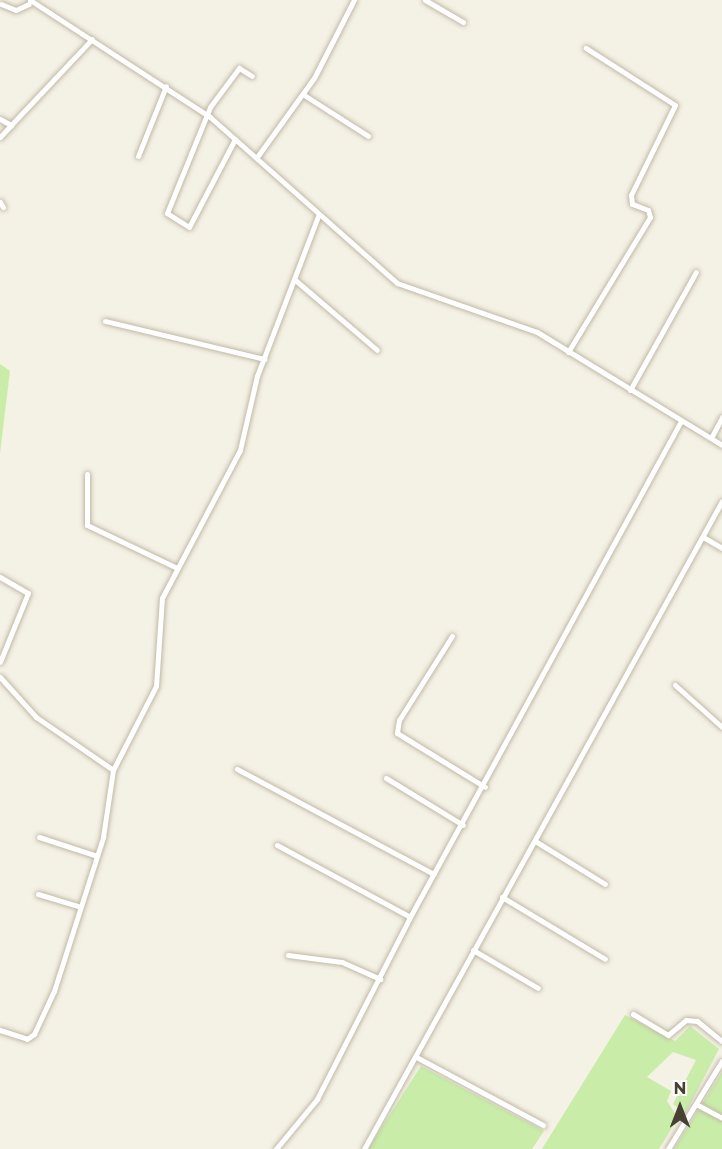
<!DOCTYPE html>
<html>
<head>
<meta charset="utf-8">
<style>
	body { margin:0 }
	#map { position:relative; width:722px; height:1149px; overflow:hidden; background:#f4f1e5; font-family:Montserrat,sans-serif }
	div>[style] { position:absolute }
	.green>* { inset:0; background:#c9eda9 }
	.roads { filter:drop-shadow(0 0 2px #c1b9a6) drop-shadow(0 0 2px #c1b9a6) }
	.minor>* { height:5px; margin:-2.5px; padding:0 2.5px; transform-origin:2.5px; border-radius:2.5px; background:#fff }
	span { translate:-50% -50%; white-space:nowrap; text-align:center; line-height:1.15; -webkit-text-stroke:5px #fff; paint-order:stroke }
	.north { position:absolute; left:650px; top:1077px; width:60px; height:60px; -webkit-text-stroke:4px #fff; paint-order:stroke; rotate:0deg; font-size:16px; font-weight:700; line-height:24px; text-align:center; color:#474134 }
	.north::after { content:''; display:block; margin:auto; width:21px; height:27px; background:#474134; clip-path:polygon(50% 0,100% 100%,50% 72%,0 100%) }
</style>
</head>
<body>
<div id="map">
	<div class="green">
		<div style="clip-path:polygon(0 364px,10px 371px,0 453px)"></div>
		<div style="clip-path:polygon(625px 1015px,675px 1041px,690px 1026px,719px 1049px,685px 1114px,673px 1104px,696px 1060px,673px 1052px,647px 1077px,671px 1091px,667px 1101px,678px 1118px,659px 1149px,542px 1149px)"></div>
		<div style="clip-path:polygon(421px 1066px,544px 1131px,532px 1149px,368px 1149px)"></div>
		<div style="clip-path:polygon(722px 1072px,722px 1149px,674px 1149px)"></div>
	</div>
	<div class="roads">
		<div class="minor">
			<div style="left:30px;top:0;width:215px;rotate:33deg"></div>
			<div style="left:210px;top:117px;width:250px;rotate:41.6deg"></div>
			<div style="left:397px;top:283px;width:148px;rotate:19.3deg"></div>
			<div style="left:537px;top:332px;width:217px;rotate:31.4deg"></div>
			<div style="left:425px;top:0;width:44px;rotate:30.1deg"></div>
			<div style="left:1px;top:4px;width:16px;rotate:22deg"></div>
			<div style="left:16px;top:10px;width:14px;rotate:-25deg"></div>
			<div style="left:304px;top:95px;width:76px;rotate:32.6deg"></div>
			<div style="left:0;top:119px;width:13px;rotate:29deg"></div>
			<div style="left:11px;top:125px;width:118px;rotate:-46.7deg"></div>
			<div style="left:0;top:137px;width:16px;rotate:-47deg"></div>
			<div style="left:235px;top:139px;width:99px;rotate:117.6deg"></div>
			<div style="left:189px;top:227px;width:26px;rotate:-148deg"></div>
			<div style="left:167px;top:213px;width:114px;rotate:-67.9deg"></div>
			<div style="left:210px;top:107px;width:49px;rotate:-53.4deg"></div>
			<div style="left:239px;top:68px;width:15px;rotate:32deg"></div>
			<div style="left:138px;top:156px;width:75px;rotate:-68.2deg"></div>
			<div style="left:257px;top:157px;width:97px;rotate:-54.2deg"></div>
			<div style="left:314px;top:78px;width:88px;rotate:-62.9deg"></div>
			<div style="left:0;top:202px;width:6px;rotate:59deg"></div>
			<div style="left:294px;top:279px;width:109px;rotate:40.5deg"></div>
			<div style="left:105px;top:321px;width:164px;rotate:13.4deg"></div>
			<div style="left:568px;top:352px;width:158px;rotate:-58.7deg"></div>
			<div style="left:650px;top:217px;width:7px;rotate:-106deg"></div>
			<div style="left:648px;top:210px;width:17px;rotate:-159deg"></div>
			<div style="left:632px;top:204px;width:9px;rotate:-96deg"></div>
			<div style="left:631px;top:195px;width:100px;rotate:-63.9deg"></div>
			<div style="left:675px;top:105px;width:106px;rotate:-147.4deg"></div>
			<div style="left:630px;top:390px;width:135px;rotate:-60.8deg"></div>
			<div style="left:711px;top:438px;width:24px;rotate:-62deg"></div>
			<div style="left:87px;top:474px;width:51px;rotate:90deg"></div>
			<div style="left:87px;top:525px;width:98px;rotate:25.5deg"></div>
			<div style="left:703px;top:537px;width:22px;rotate:30deg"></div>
			<div style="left:0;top:577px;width:32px;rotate:30deg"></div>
			<div style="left:28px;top:593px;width:74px;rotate:112.1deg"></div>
			<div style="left:452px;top:636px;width:99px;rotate:122.2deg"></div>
			<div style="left:399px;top:720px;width:13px;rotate:99deg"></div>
			<div style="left:397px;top:733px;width:103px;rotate:31.5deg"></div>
			<div style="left:0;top:677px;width:54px;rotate:48deg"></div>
			<div style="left:36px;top:717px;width:93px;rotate:34.5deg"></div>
			<div style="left:675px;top:685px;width:63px;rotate:41.8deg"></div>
			<div style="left:237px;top:769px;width:223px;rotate:28.1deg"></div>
			<div style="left:386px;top:778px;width:90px;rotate:31.4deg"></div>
			<div style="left:39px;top:837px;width:61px;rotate:18.1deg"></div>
			<div style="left:535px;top:841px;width:82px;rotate:31.6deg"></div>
			<div style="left:277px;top:845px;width:151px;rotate:28.4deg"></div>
			<div style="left:38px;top:894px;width:42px;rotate:16.7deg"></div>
			<div style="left:502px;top:897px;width:120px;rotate:31deg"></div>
			<div style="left:473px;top:950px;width:75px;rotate:30.3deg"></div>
			<div style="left:288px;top:955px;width:54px;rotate:7.4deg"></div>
			<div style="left:342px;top:962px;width:42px;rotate:24.1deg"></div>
			<div style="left:633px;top:1014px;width:41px;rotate:31deg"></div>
			<div style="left:668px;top:1035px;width:23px;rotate:-40deg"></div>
			<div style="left:686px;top:1020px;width:11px;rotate:5deg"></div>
			<div style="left:697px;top:1021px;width:32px;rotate:39deg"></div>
			<div style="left:0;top:1030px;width:28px;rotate:18deg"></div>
			<div style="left:27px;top:1039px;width:9px;rotate:-36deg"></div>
			<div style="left:34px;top:1034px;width:47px;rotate:-65.1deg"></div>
			<div style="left:54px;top:991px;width:162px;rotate:-72.3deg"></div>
			<div style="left:103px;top:837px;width:68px;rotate:-81.5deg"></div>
			<div style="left:113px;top:770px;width:94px;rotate:-62.9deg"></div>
			<div style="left:156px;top:686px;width:88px;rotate:-86.1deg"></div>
			<div style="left:162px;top:598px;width:167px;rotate:-62.2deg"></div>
			<div style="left:240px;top:450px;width:76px;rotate:-77.1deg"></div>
			<div style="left:257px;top:376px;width:171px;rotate:-69.1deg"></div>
			<div style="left:418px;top:1058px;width:142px;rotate:28.2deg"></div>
			<div style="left:696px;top:1104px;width:30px;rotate:28deg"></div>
			<div style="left:276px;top:1149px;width:65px;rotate:-50.6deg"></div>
			<div style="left:317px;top:1099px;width:204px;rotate:-62.9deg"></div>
			<div style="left:410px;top:917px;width:565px;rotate:-61.35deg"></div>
			<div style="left:364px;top:1149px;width:740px;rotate:-61.08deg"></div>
			<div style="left:668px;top:1149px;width:103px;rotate:-58.5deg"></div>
		</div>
	</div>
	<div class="north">N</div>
</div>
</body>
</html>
